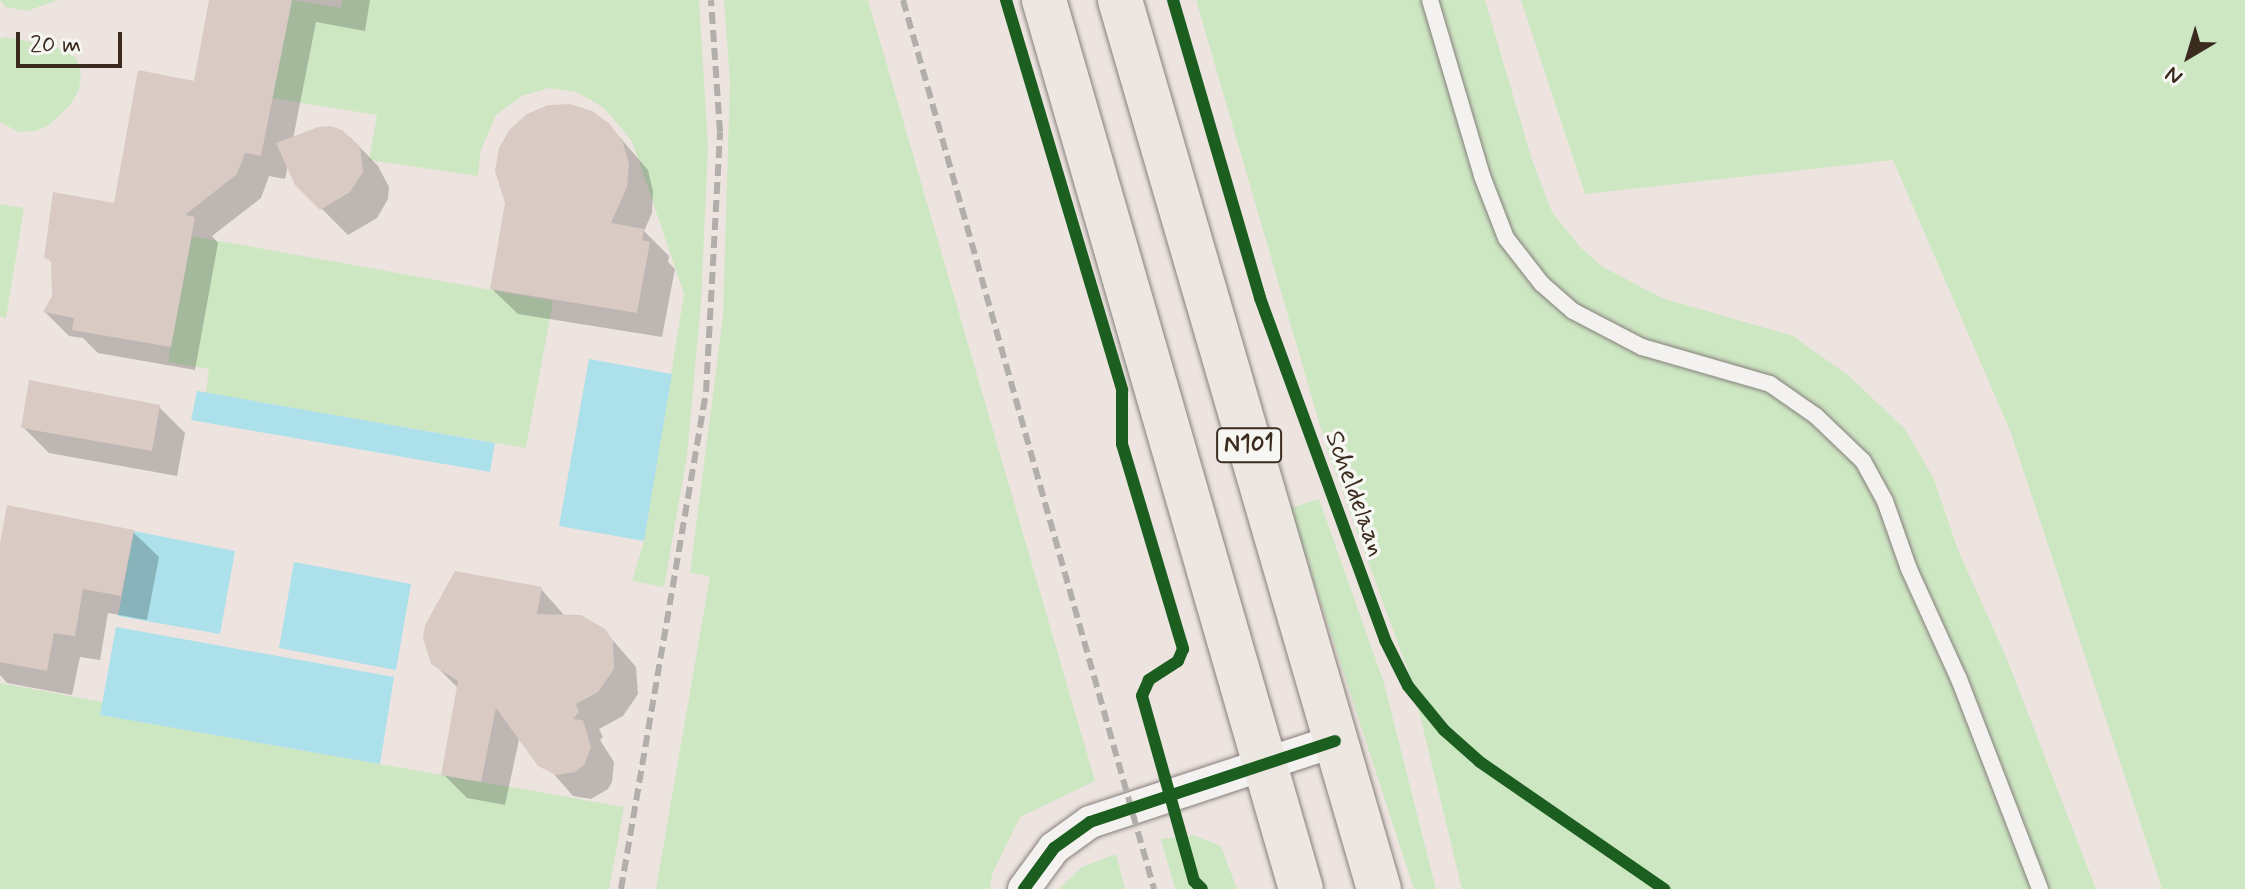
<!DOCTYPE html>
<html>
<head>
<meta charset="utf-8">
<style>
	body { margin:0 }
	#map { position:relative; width:2245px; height:889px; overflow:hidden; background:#ede4e0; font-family:Mynerve,sans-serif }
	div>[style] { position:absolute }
	.green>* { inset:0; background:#cde7c3 }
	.water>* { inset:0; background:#ace0ea }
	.shadow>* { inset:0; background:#0003 }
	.building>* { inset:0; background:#d9cac4 }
	.roads { filter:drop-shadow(0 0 2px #867f7a) drop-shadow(0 0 2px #867f7a) }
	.lane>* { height:16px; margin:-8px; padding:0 8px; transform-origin:8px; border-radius:8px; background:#f4f2f0 }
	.street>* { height:32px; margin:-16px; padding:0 16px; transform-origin:16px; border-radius:16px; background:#f4f2f0 }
	.primary>* { height:44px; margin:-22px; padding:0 22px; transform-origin:22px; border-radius:22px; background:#ece7e1 }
	.rail>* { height:6px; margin-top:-3px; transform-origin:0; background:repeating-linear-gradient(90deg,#b1aeab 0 12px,transparent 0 18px) }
	.cycleway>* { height:12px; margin:-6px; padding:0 6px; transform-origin:6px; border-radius:6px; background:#1b5e20 }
	span { translate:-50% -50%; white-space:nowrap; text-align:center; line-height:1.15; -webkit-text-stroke:7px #f6f6f2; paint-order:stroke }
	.shield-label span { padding:2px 6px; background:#f6f6f2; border:2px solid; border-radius:6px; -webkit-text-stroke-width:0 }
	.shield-label { font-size:24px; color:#3b2a1e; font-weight:700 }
	.street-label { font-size:26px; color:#3b2a1e }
	.north { position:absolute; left:2149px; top:16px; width:80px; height:80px; -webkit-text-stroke:6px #f6f6f2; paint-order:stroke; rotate:218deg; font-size:22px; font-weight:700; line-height:32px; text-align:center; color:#3b2a1e }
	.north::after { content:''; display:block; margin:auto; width:28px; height:36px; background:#3b2a1e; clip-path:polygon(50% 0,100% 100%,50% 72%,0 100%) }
	.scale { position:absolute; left:16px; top:32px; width:106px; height:36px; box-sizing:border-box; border:4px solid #3b2a1e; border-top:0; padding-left:10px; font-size:24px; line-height:28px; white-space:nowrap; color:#3b2a1e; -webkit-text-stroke:6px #f6f6f2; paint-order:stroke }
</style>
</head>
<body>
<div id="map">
	<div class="green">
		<div style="clip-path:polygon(0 0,58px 0,27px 11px,5px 7px)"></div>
		<div style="clip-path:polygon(292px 0,341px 8px,343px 0,699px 0,708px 146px,701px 303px,687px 456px,664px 587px,632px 581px,644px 541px,684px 294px,632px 141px,604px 108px,577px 92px,549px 88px,522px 96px,496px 115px,481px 150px,478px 176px,369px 160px,377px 115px,272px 98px)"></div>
		<div style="clip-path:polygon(724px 0,868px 0,1095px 781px,1020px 817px,992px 874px,990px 889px,656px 889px,710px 576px,690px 573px,723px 316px,730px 82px)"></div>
		<div style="clip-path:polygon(1196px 0,1485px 0,1532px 160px,1552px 212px,1580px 247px,1603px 267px,1662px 298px,1793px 336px,1849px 376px,1905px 429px,1934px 479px,1958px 550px,2007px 659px,2096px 889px,1462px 889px,1411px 679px,1326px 446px)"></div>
		<div style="clip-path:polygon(1521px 0,2245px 0,2245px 889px,2162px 889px,2011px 433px,1893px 160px,1585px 194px)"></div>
		<div style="clip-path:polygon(5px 37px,53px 46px,67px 52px,76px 58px,81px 72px,79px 90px,70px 105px,48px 126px,35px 131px,19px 132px,0 122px,0 39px)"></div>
		<div style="clip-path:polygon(0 204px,24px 208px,6px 318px,0 316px)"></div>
		<div style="clip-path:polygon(192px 236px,553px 301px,526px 448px,206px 393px,209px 369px,168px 362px)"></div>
		<div style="clip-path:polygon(1319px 499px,1384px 683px,1436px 889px,1414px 889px,1290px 508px)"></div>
		<div style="clip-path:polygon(0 683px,102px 702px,101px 715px,624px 807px,609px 889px,0 889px)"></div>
		<div style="clip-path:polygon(1193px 835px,1221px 846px,1237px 889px,1175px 889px,1161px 839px)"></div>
		<div style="clip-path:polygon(1116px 854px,1125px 889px,1059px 889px,1082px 867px)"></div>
	</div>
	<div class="water">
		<div style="clip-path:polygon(589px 359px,672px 374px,644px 541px,559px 526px)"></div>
		<div style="clip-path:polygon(197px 391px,495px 443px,490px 472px,191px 420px)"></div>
		<div style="clip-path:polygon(134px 531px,235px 551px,220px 634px,118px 616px)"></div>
		<div style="clip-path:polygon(294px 562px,411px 584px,396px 670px,279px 648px)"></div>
		<div style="clip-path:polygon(116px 627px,394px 677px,380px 764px,100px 715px)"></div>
	</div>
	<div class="shadow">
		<div style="clip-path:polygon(211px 0,370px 0,365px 31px,316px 22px,293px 139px,330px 128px,351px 138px,378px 166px,389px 187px,388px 199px,377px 218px,348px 235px,297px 184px,288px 165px,285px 179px,269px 176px,261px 198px,212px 236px,218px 243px,195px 370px,98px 353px,83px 338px,69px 336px,45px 312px,54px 297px,53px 264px,47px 257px,116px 205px,196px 83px)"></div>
		<div style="clip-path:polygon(609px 125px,648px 170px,653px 191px,652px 213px,644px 231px,669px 256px,668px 262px,675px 269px,662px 337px,518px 314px,492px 289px)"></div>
		<div style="clip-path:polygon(159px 407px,185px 433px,177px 476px,49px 453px,23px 427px)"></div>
		<div style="clip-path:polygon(133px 532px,159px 557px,147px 620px,108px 613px,100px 660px,80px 657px,72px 695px,7px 683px,0 675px,0 555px)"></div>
		<div style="clip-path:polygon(541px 589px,565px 616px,604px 630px,636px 667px,638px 694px,623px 716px,599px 729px,603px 737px,600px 740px,614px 762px,612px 782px,608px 789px,591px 799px,573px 796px,520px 735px,505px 805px,467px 798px,443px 774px,459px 689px,433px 663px)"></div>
	</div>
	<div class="building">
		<div style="clip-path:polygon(209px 0,292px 0,261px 156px,245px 153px,237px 174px,185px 215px,195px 217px,171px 347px,72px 330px,74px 318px,43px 312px,52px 296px,51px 260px,44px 258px,53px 192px,114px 203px,138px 70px,194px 81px)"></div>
		<div style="clip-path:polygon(570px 104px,592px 111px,610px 124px,623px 143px,629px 164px,627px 187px,611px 223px,644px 229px,642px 240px,650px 242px,637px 313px,490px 289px,505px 203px,495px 171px,499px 148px,510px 129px,527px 114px,548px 105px)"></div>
		<div style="clip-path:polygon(330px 126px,342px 130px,360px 147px,363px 172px,350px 192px,320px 210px,295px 185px,276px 143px,318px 127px)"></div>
		<div style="clip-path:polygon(29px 380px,160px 405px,152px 451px,21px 428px)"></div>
		<div style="clip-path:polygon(7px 505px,134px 530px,121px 596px,83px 589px,75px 636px,54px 633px,47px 671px,0 662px,0 544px)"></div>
		<div style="clip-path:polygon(455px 571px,542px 587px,537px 614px,581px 615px,605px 629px,613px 641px,614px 669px,598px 692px,576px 704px,579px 712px,573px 719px,583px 720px,591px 747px,584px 765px,575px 772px,556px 775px,538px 766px,496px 708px,481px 782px,441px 775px,458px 681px,431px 664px,423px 638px,425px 625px)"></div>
	</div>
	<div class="roads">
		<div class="lane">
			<div style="left:1430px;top:0;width:184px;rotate:73.5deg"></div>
			<div style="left:1482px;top:176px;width:66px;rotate:68.8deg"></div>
			<div style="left:1506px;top:238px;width:58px;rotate:52deg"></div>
			<div style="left:1542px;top:284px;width:41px;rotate:41.1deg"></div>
			<div style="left:1573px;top:311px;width:78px;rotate:27.6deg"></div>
			<div style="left:1642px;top:347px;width:133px;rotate:16.1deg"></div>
			<div style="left:1770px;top:384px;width:56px;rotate:34.8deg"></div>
			<div style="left:1816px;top:416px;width:65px;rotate:43.8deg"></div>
			<div style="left:1863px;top:461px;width:46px;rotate:61.2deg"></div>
			<div style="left:1885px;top:501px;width:72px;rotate:70.6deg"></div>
			<div style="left:1909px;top:569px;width:121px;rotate:65.6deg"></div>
			<div style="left:1959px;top:679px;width:225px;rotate:68.9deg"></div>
		</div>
		<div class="street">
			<div style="left:1024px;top:889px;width:51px;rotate:-53.8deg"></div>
			<div style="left:1054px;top:848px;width:44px;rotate:-35.8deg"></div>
			<div style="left:1090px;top:822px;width:258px;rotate:-18.3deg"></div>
		</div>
		<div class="primary">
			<div style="left:1044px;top:0;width:925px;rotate:73.88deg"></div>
			<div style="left:1120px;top:0;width:926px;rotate:73.76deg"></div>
		</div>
	</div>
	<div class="rail">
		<div style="left:903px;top:0;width:924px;rotate:74.23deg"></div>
		<div style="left:621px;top:889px;width:504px;rotate:-80.29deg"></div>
		<div style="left:706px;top:392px;width:260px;rotate:-86.9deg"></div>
		<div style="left:720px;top:132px;width:132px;rotate:-93.9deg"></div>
	</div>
	<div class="cycleway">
		<div style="left:1006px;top:0;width:407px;rotate:73.4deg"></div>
		<div style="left:1122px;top:390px;width:54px;rotate:90deg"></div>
		<div style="left:1122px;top:444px;width:214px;rotate:73.4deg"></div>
		<div style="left:1183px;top:649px;width:13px;rotate:113deg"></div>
		<div style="left:1178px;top:661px;width:35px;rotate:147deg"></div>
		<div style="left:1149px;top:680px;width:17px;rotate:114deg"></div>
		<div style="left:1142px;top:696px;width:192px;rotate:74.3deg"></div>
		<div style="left:1194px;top:881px;width:11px;rotate:45deg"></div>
		<div style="left:1173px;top:0;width:310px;rotate:73.7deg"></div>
		<div style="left:1260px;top:298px;width:364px;rotate:69.9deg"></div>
		<div style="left:1385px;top:640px;width:51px;rotate:63.4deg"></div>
		<div style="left:1408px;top:686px;width:57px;rotate:50.7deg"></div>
		<div style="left:1444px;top:730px;width:48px;rotate:41.6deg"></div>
		<div style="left:1480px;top:762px;width:224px;rotate:34.6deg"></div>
		<div style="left:1024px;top:889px;width:51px;rotate:-53.8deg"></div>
		<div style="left:1054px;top:848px;width:44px;rotate:-35.8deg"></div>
		<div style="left:1090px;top:822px;width:258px;rotate:-18.3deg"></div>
	</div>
	<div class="shield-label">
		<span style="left:1249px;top:445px">N101</span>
	</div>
	<div class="street-label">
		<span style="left:1354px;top:494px;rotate:70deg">Scheldelaan</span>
	</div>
	<div class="north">N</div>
	<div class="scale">20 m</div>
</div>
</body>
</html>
